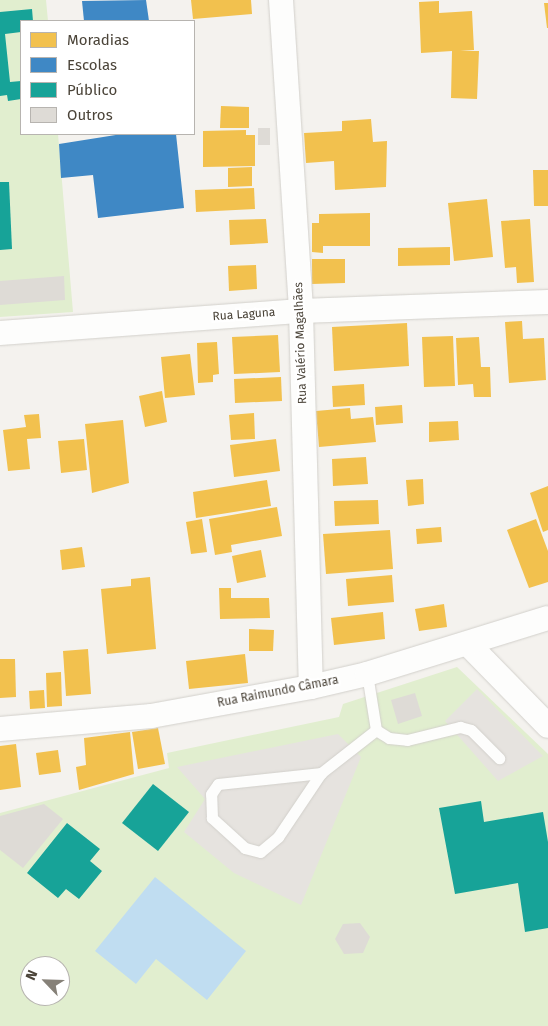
<!DOCTYPE html>
<html>
<head>
<meta charset="utf-8">
<style>
	body { margin:0 }
	#map { position:relative; width:548px; height:1026px; overflow:hidden; background:#f4f2ee; font-family:"Fira Sans",sans-serif }
	div>[style] { position:absolute }
	.green>* { inset:0; background:#e1eecf }
	.parking>* { inset:0; background:#e6e3df }
	.water>* { inset:0; background:#c0ddf1 }
	.homes>* { inset:0; background:#f2c14e }
	.schools>* { inset:0; background:#3f88c5 }
	.public>* { inset:0; background:#17a398 }
	.building>* { inset:0; background:#dedbd6 }
	.roads { filter:drop-shadow(0 0 1px #d2d0cb) drop-shadow(0 0 1px #d2d0cb) }
	.lane>* { height:11px; margin:-5.5px; padding:0 5.5px; transform-origin:5.5px; border-radius:5.5px; background:#fdfdfc }
	.street>* { height:24px; margin:-12px; padding:0 12px; transform-origin:12px; border-radius:12px; background:#fdfdfc }
	span { translate:-50% -50%; white-space:nowrap; text-align:center; line-height:1.15; -webkit-text-stroke:5px #fff; paint-order:stroke }
	.street-label { font-size:12px; color:#4b4439 }
	.legend { position:absolute; left:20px; top:20px; width:175px; height:115px; box-sizing:border-box; background:#fff; border:1px solid #b7b4b0; margin:0; padding:6px 9px; list-style:none; font-size:15px; color:#4b4439 }
	.legend li { display:flex; align-items:center; gap:10px; height:25px }
	.legend b { width:25px; border:1px solid #b7b4b0 }
	.north { position:absolute; left:20px; top:956px; width:50px; height:50px; box-sizing:border-box; background:#fff; border:1px solid #b7b4b0; border-radius:50%; rotate:294deg; font-size:14px; font-weight:700; line-height:20px; text-align:center; color:#4b4439 }
	.north::after { content:''; display:block; margin:auto; width:18px; height:22px; background:#868178; clip-path:polygon(50% 0,100% 100%,50% 72%,0 100%) }
</style>
</head>
<body>
<div id="map">
	<div class="green">
		<div style="clip-path:polygon(0 0,46px 0,48px 21px,21px 21px,21px 134px,58px 134px,73px 312px,0 317px)"></div>
		<div style="clip-path:polygon(evenodd,457px 667px,548px 754px,548px 1026px,0 1026px,0 813px,169px 768px,167px 753px,339px 717px,343px 704px,457px 667px,30px 966px,60px 966px,60px 996px,30px 996px,30px 966px)"></div>
	</div>
	<div class="parking">
		<div style="clip-path:polygon(477px 689px,543px 756px,498px 781px,445px 721px)"></div>
		<div style="clip-path:polygon(338px 734px,361px 757px,301px 905px,234px 873px,184px 832px,205px 799px,177px 767px)"></div>
	</div>
	<div class="water">
		<div style="clip-path:polygon(155px 877px,246px 951px,207px 1000px,156px 959px,136px 984px,95px 951px)"></div>
	</div>
	<div class="homes">
		<div style="clip-path:polygon(191px 0,251px 0,252px 14px,193px 19px)"></div>
		<div style="clip-path:polygon(439px 1px,439px 13px,472px 11px,474px 50px,460px 51px,479px 51px,477px 99px,451px 98px,452px 51px,421px 53px,419px 2px)"></div>
		<div style="clip-path:polygon(544px 3px,548px 3px,548px 28px,547px 28px)"></div>
		<div style="clip-path:polygon(221px 106px,249px 107px,249px 128px,220px 128px)"></div>
		<div style="clip-path:polygon(371px 119px,373px 142px,387px 141px,386px 187px,335px 190px,334px 161px,306px 163px,304px 133px,342px 131px,342px 121px)"></div>
		<div style="clip-path:polygon(246px 130px,246px 135px,255px 135px,255px 166px,203px 167px,203px 131px)"></div>
		<div style="clip-path:polygon(252px 167px,252px 186px,228px 187px,228px 168px)"></div>
		<div style="clip-path:polygon(533px 170px,548px 170px,548px 206px,534px 206px)"></div>
		<div style="clip-path:polygon(254px 188px,255px 209px,196px 212px,195px 190px)"></div>
		<div style="clip-path:polygon(487px 199px,493px 257px,454px 261px,448px 203px)"></div>
		<div style="clip-path:polygon(370px 213px,370px 246px,323px 246px,323px 253px,312px 252px,312px 223px,319px 223px,319px 214px)"></div>
		<div style="clip-path:polygon(266px 219px,268px 243px,230px 245px,229px 220px)"></div>
		<div style="clip-path:polygon(530px 219px,534px 282px,517px 283px,516px 267px,505px 268px,501px 221px)"></div>
		<div style="clip-path:polygon(450px 247px,450px 265px,398px 266px,398px 248px)"></div>
		<div style="clip-path:polygon(312px 259px,345px 259px,345px 283px,312px 284px)"></div>
		<div style="clip-path:polygon(256px 265px,257px 289px,229px 291px,228px 266px)"></div>
		<div style="clip-path:polygon(522px 321px,523px 339px,544px 338px,546px 380px,509px 383px,505px 322px)"></div>
		<div style="clip-path:polygon(407px 323px,409px 366px,334px 371px,332px 327px)"></div>
		<div style="clip-path:polygon(278px 335px,280px 372px,234px 374px,232px 337px)"></div>
		<div style="clip-path:polygon(453px 336px,455px 386px,424px 387px,422px 337px)"></div>
		<div style="clip-path:polygon(479px 337px,481px 367px,490px 367px,491px 397px,474px 397px,473px 384px,458px 385px,456px 338px)"></div>
		<div style="clip-path:polygon(217px 342px,219px 374px,213px 375px,213px 382px,198px 383px,197px 343px)"></div>
		<div style="clip-path:polygon(190px 354px,195px 395px,165px 398px,161px 357px)"></div>
		<div style="clip-path:polygon(281px 377px,282px 401px,235px 403px,234px 379px)"></div>
		<div style="clip-path:polygon(364px 384px,365px 405px,333px 407px,332px 386px)"></div>
		<div style="clip-path:polygon(162px 391px,167px 422px,145px 427px,139px 396px)"></div>
		<div style="clip-path:polygon(402px 405px,403px 423px,376px 425px,375px 407px)"></div>
		<div style="clip-path:polygon(350px 408px,351px 419px,373px 417px,376px 442px,319px 447px,316px 411px)"></div>
		<div style="clip-path:polygon(254px 413px,255px 439px,231px 440px,229px 415px)"></div>
		<div style="clip-path:polygon(39px 414px,41px 438px,27px 439px,30px 469px,8px 471px,3px 430px,26px 427px,24px 415px)"></div>
		<div style="clip-path:polygon(123px 420px,129px 483px,92px 493px,85px 424px)"></div>
		<div style="clip-path:polygon(458px 421px,459px 440px,429px 442px,429px 422px)"></div>
		<div style="clip-path:polygon(84px 439px,87px 470px,61px 473px,58px 441px)"></div>
		<div style="clip-path:polygon(276px 439px,280px 471px,234px 477px,230px 445px)"></div>
		<div style="clip-path:polygon(366px 457px,368px 484px,333px 486px,332px 459px)"></div>
		<div style="clip-path:polygon(423px 479px,424px 504px,408px 506px,406px 480px)"></div>
		<div style="clip-path:polygon(267px 480px,271px 506px,196px 518px,193px 492px)"></div>
		<div style="clip-path:polygon(548px 486px,548px 530px,543px 532px,530px 493px)"></div>
		<div style="clip-path:polygon(378px 500px,379px 524px,335px 526px,334px 501px)"></div>
		<div style="clip-path:polygon(277px 507px,282px 536px,231px 545px,232px 552px,215px 555px,209px 519px)"></div>
		<div style="clip-path:polygon(202px 519px,207px 552px,191px 554px,186px 522px)"></div>
		<div style="clip-path:polygon(536px 519px,548px 551px,548px 582px,529px 588px,507px 530px)"></div>
		<div style="clip-path:polygon(441px 527px,442px 542px,417px 544px,416px 529px)"></div>
		<div style="clip-path:polygon(390px 530px,393px 569px,326px 574px,323px 534px)"></div>
		<div style="clip-path:polygon(82px 547px,85px 567px,62px 570px,60px 550px)"></div>
		<div style="clip-path:polygon(261px 550px,266px 577px,237px 583px,232px 556px)"></div>
		<div style="clip-path:polygon(392px 575px,394px 602px,348px 606px,346px 579px)"></div>
		<div style="clip-path:polygon(150px 577px,156px 649px,107px 654px,101px 589px,131px 586px,131px 579px)"></div>
		<div style="clip-path:polygon(219px 588px,231px 588px,231px 598px,269px 598px,270px 618px,220px 619px)"></div>
		<div style="clip-path:polygon(444px 604px,447px 627px,419px 631px,415px 609px)"></div>
		<div style="clip-path:polygon(383px 612px,385px 639px,334px 645px,331px 618px)"></div>
		<div style="clip-path:polygon(249px 629px,274px 630px,273px 651px,249px 651px)"></div>
		<div style="clip-path:polygon(88px 649px,91px 694px,66px 696px,63px 651px)"></div>
		<div style="clip-path:polygon(245px 654px,248px 683px,189px 689px,186px 661px)"></div>
		<div style="clip-path:polygon(0 659px,15px 659px,16px 697px,0 698px)"></div>
		<div style="clip-path:polygon(61px 672px,62px 706px,47px 707px,46px 673px)"></div>
		<div style="clip-path:polygon(44px 690px,45px 708px,30px 709px,29px 691px)"></div>
		<div style="clip-path:polygon(158px 728px,165px 764px,138px 769px,132px 732px)"></div>
		<div style="clip-path:polygon(130px 732px,134px 774px,79px 790px,76px 767px,86px 765px,84px 738px)"></div>
		<div style="clip-path:polygon(16px 744px,21px 787px,0 790px,0 746px)"></div>
		<div style="clip-path:polygon(58px 750px,61px 772px,39px 775px,36px 753px)"></div>
	</div>
	<div class="schools">
		<div style="clip-path:polygon(146px 0,149px 21px,84px 21px,82px 1px)"></div>
		<div style="clip-path:polygon(122px 134px,176px 134px,184px 208px,98px 218px,93px 175px,61px 178px,59px 144px)"></div>
	</div>
	<div class="public">
		<div style="clip-path:polygon(32px 9px,33px 21px,21px 21px,21px 32px,5px 34px,10px 82px,21px 81px,21px 99px,8px 101px,7px 95px,0 96px,0 12px)"></div>
		<div style="clip-path:polygon(0 182px,9px 182px,12px 249px,0 250px)"></div>
		<div style="clip-path:polygon(153px 784px,189px 812px,158px 851px,122px 823px)"></div>
		<div style="clip-path:polygon(481px 801px,484px 822px,543px 812px,548px 842px,548px 928px,525px 932px,518px 883px,455px 894px,439px 808px)"></div>
		<div style="clip-path:polygon(67px 823px,100px 849px,90px 861px,102px 871px,79px 899px,66px 889px,58px 898px,27px 873px)"></div>
	</div>
	<div class="building">
		<div style="clip-path:polygon(258px 128px,270px 128px,270px 145px,258px 145px)"></div>
		<div style="clip-path:polygon(64px 276px,65px 300px,0 305px,0 281px)"></div>
		<div style="clip-path:polygon(415px 693px,422px 716px,398px 724px,391px 700px)"></div>
		<div style="clip-path:polygon(44px 804px,63px 819px,23px 868px,0 850px,0 816px)"></div>
		<div style="clip-path:polygon(360px 923px,370px 937px,363px 953px,344px 954px,335px 939px,343px 924px)"></div>
	</div>
	<div class="roads">
		<div class="lane">
			<div style="left:376px;top:730px;width:15px;rotate:32deg"></div>
			<div style="left:389px;top:738px;width:18px;rotate:6deg"></div>
			<div style="left:407px;top:740px;width:55px;rotate:-13.8deg"></div>
			<div style="left:460px;top:727px;width:11px;rotate:15deg"></div>
			<div style="left:471px;top:730px;width:40px;rotate:45deg"></div>
			<div style="left:321px;top:773px;width:77px;rotate:123.9deg"></div>
			<div style="left:278px;top:837px;width:23px;rotate:140deg"></div>
			<div style="left:260px;top:852px;width:16px;rotate:-165deg"></div>
			<div style="left:245px;top:848px;width:45px;rotate:-137.7deg"></div>
			<div style="left:212px;top:818px;width:24px;rotate:-92deg"></div>
			<div style="left:211px;top:794px;width:12px;rotate:-55deg"></div>
			<div style="left:218px;top:784px;width:104px;rotate:-6.1deg"></div>
			<div style="left:321px;top:773px;width:70px;rotate:-38deg"></div>
			<div style="left:376px;top:730px;width:57px;rotate:-99.1deg"></div>
		</div>
		<div class="street">
			<div style="left:281px;top:0;width:312px;rotate:86.3deg"></div>
			<div style="left:301px;top:311px;width:376px;rotate:88.5deg"></div>
			<div style="left:0;top:333px;width:302px;rotate:-4.2deg"></div>
			<div style="left:301px;top:311px;width:247px;rotate:-2.1deg"></div>
			<div style="left:469px;top:645px;width:113px;rotate:45.7deg"></div>
			<div style="left:0;top:729px;width:152px;rotate:-4.9deg"></div>
			<div style="left:151px;top:716px;width:163px;rotate:-10.3deg"></div>
			<div style="left:311px;top:687px;width:57px;rotate:-13.1deg"></div>
			<div style="left:367px;top:674px;width:189px;rotate:-17.2deg"></div>
		</div>
	</div>
	<div class="street-label">
		<span style="left:244px;top:315px;rotate:-4deg">Rua Laguna</span>
		<span style="left:301px;top:343px;rotate:-92deg">Rua Valério Magalhães</span>
		<span style="left:278px;top:692px;rotate:-11deg">Rua Raimundo Câmara</span>
	</div>
	<ul class="legend">
	<li><b style="height:14px;background:#f2c14e"></b>Moradias</li>
	<li><b style="height:14px;background:#3f88c5"></b>Escolas</li>
	<li><b style="height:14px;background:#17a398"></b>Público</li>
	<li><b style="height:14px;background:#dedbd6"></b>Outros</li>
	</ul>
	<div class="north">N</div>
</div>
</body>
</html>
